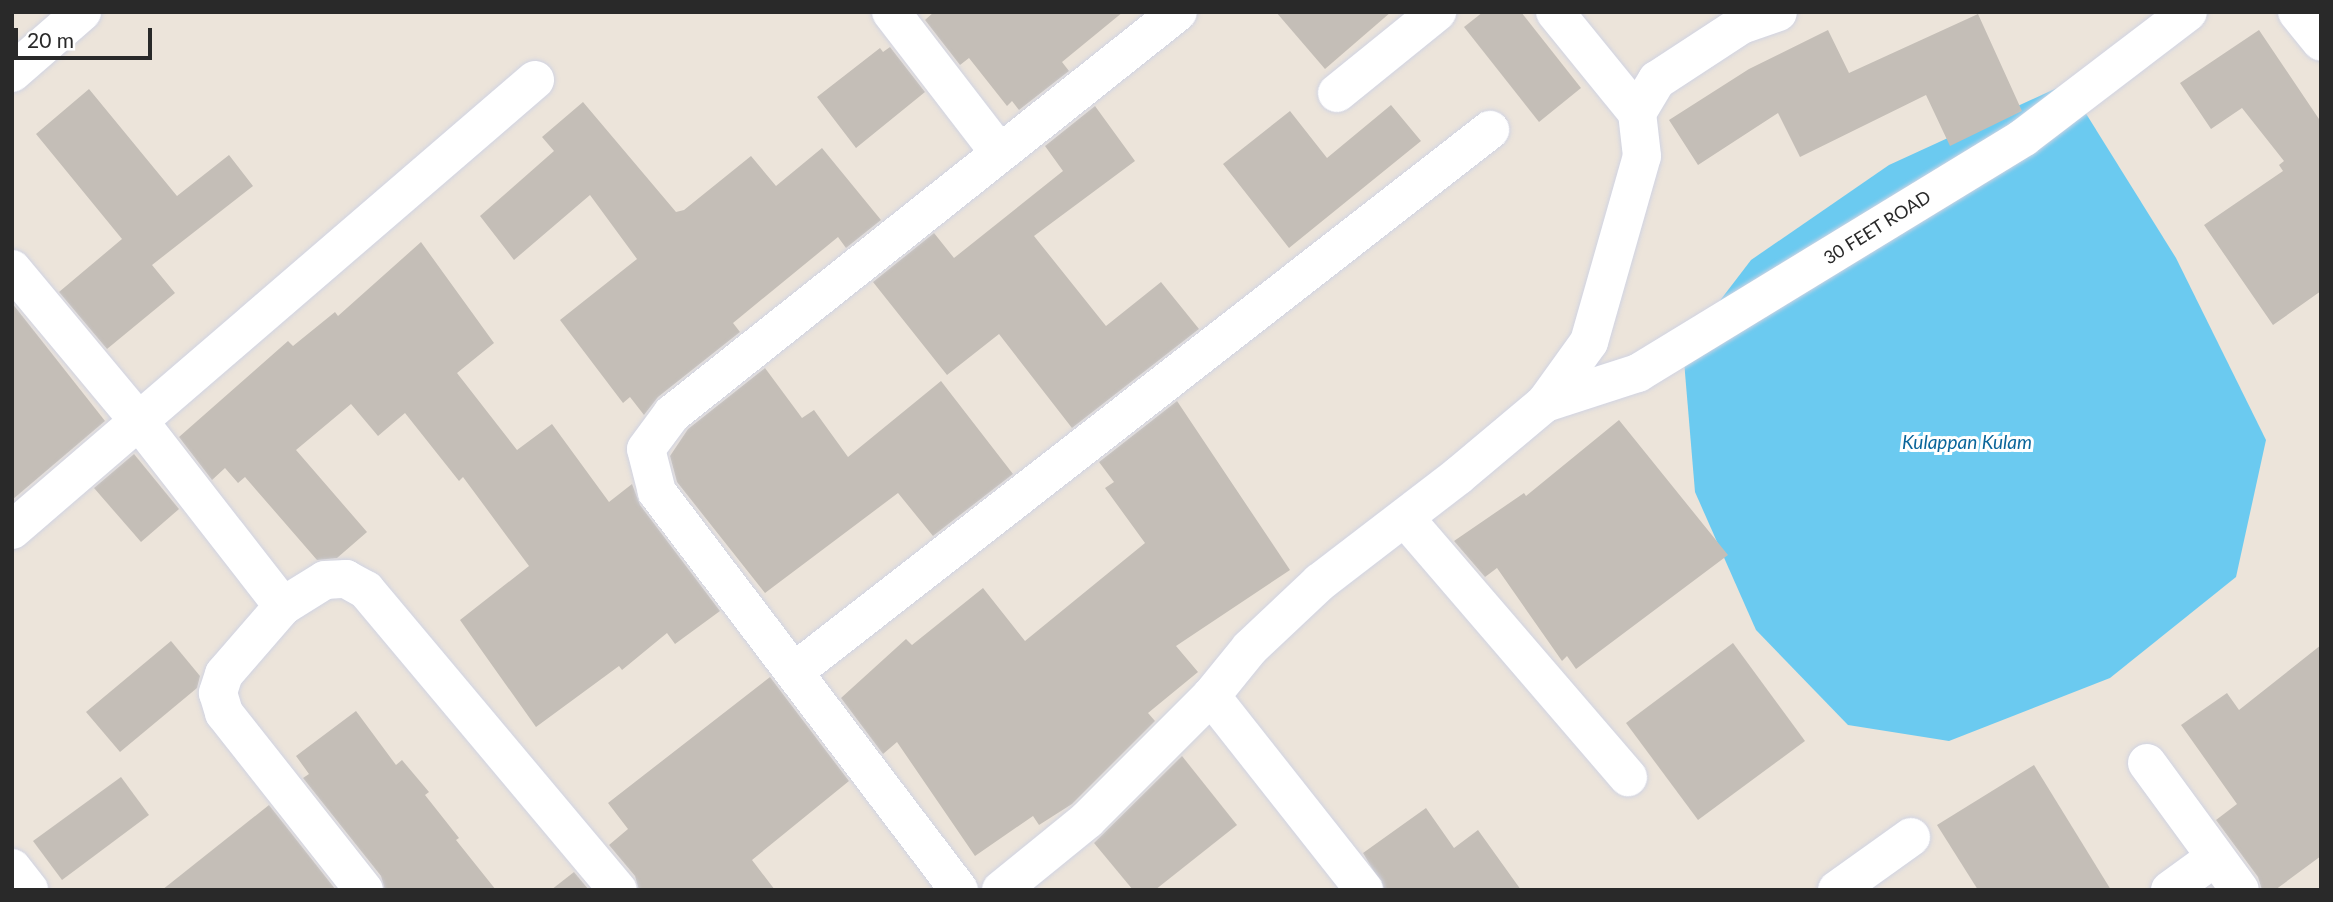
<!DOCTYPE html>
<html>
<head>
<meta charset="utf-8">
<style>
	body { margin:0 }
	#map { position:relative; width:2333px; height:902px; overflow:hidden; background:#ece4da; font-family:Lato,sans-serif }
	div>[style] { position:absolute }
	.water>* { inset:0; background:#6bcaf0 }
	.building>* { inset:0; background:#c4beb7 }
	.roads { filter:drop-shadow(0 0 2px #d0d3e2) drop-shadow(0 0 2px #d0d3e2) }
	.street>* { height:38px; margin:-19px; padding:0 19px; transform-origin:19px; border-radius:19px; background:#fff }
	span { translate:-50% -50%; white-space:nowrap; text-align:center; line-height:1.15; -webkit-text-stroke:6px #fff; paint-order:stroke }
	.street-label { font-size:18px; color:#292929 }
	.water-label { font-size:19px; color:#0b669b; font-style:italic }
	.frame { position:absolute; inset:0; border:14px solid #292929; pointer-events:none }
	.scale { position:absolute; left:14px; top:28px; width:138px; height:32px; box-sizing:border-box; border:4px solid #292929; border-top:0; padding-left:9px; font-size:21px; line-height:24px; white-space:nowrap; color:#292929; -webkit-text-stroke:5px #fff; paint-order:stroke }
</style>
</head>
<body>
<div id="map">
	<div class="water">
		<div style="clip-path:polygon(2057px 88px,2085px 112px,2176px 258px,2266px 440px,2236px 577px,2110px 678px,1949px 741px,1848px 725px,1756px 630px,1695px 492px,1683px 349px,1751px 260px,1889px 165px)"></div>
	</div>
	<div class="building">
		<div style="clip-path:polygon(934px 12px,1123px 12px,1062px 62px,1069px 71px,1019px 110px,1012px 101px,1007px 106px,969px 58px,960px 65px,925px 20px)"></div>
		<div style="clip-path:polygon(1276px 12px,1391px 12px,1325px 69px)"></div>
		<div style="clip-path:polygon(1483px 12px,1521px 12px,1581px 88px,1539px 122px,1464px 27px)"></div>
		<div style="clip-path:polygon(1978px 14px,2022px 111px,1950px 146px,1926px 95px,1800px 157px,1778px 113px,1698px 165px,1669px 120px,1749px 69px,1828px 30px,1849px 73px)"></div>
		<div style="clip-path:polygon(2259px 30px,2321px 122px,2321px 291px,2273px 325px,2204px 225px,2283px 171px,2279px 165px,2284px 161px,2242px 108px,2211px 129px,2180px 83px)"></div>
		<div style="clip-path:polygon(890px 47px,925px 92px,856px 148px,817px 97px,880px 48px,883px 52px)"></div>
		<div style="clip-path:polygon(89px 89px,177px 196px,229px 155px,253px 186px,152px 265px,175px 293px,107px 349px,59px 292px,122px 239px,36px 134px)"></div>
		<div style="clip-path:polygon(583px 102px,676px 212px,684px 210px,751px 156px,776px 186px,822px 148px,881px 220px,846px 248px,838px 237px,733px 323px,740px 332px,658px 397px,644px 415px,630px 397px,623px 403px,560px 320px,637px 259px,590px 195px,514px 260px,480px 216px,554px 151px,542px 137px)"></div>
		<div style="clip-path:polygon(1391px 105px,1421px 141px,1289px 248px,1223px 164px,1290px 111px,1327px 158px)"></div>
		<div style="clip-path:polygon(1095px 106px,1135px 161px,1034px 236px,1106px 326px,1161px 282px,1199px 329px,1072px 428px,999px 334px,947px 375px,873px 282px,934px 233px,954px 258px,1063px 171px,1045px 146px)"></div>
		<div style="clip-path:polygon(421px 242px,494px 343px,457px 373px,517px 450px,552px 424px,609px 502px,632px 484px,640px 505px,720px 611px,675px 644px,667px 633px,622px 670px,619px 666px,536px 727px,460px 620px,529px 566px,463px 477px,459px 481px,405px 413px,378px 436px,351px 404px,296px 450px,367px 532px,337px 558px,317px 560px,245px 477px,238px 483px,225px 468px,212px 480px,179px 437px,288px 341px,293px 346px,335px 312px,338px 316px)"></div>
		<div style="clip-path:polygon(12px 303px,105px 421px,12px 500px)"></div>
		<div style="clip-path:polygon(765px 368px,802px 418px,814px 410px,848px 457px,941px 381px,1013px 474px,933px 536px,898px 493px,765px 593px,677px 482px,670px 456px,688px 429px)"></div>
		<div style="clip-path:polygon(1177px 401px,1290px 570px,1176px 646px,1198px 672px,1148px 713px,1155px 721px,1072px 804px,1039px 825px,1033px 816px,975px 856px,897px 742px,883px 754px,841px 698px,906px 639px,912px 645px,983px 588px,1025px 641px,1145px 543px,1105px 488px,1114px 482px,1099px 462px)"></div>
		<div style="clip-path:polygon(1619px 420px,1728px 555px,1576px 669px,1567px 656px,1562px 661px,1497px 568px,1485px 577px,1454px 541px,1524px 493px,1526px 496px)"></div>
		<div style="clip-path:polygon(134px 454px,179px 509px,141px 542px,94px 488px)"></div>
		<div style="clip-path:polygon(171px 641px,200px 676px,197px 688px,120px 752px,86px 712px)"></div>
		<div style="clip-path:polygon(1733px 643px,1805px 741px,1698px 820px,1626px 723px)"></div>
		<div style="clip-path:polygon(2321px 645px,2321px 856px,2275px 890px,2262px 890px,2258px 877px,2216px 820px,2237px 804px,2181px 725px,2227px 693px,2239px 710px)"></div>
		<div style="clip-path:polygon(770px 677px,849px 781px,752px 860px,775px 890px,639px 890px,635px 876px,609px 845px,628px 829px,608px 803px)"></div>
		<div style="clip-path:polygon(356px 711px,396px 765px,402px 760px,429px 792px,425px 795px,459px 838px,456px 840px,496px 890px,385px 890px,381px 876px,303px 778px,309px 774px,296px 756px)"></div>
		<div style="clip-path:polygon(1182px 756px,1237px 825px,1155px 890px,1133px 890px,1094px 843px)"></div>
		<div style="clip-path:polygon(2034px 765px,2111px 890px,1978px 890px,1937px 825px)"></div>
		<div style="clip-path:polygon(121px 777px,149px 815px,62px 880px,33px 841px)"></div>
		<div style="clip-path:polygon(269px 805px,336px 890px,162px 890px)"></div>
		<div style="clip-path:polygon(1426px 808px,1454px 848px,1478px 830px,1521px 890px,1385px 890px,1363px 853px)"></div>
		<div style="clip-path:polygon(574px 872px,589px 890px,551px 890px)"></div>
	</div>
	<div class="roads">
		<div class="street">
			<div style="left:891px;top:12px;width:177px;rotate:52.4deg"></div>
			<div style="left:1555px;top:12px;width:130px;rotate:50.9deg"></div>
			<div style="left:2297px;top:12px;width:38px;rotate:51deg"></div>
			<div style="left:12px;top:73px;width:93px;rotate:-41.1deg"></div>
			<div style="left:1337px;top:93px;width:129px;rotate:-39deg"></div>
			<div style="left:12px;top:269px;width:197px;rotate:50.2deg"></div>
			<div style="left:138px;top:420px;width:236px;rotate:52.1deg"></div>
			<div style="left:283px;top:606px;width:49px;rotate:-31.8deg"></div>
			<div style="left:325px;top:580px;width:21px;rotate:-3deg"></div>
			<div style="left:346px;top:579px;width:23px;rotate:29deg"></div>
			<div style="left:366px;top:590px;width:392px;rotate:50deg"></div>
			<div style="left:1545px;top:403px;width:98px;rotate:-17.9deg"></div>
			<div style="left:1638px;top:373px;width:452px;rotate:-31.4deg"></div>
			<div style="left:2024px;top:137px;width:206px;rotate:-37.3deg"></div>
			<div style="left:1405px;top:518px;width:342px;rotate:49.3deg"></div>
			<div style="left:12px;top:530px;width:690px;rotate:-40.71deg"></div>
			<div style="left:283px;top:606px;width:90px;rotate:130.9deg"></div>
			<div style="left:224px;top:674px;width:20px;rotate:108deg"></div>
			<div style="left:218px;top:693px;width:21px;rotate:73deg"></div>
			<div style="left:224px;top:713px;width:226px;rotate:51.7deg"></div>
			<div style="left:795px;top:671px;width:881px;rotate:-37.9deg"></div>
			<div style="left:1211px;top:696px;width:247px;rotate:51.7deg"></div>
			<div style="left:2147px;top:763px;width:157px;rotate:53.8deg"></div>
			<div style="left:12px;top:868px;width:28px;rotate:52deg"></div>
			<div style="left:959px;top:890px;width:500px;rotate:-127.2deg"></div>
			<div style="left:657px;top:492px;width:44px;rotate:-104.3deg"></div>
			<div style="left:646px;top:449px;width:44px;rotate:-53.4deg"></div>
			<div style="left:672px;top:414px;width:646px;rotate:-38.47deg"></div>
			<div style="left:1001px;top:890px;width:111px;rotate:-39.1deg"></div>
			<div style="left:1087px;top:820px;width:175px;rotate:-45deg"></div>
			<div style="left:1211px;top:696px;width:62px;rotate:-50.9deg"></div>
			<div style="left:1250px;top:648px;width:96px;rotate:-43.3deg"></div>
			<div style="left:1320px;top:582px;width:174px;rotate:-37.5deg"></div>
			<div style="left:1458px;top:476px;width:114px;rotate:-40deg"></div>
			<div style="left:1545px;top:403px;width:75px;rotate:-54.2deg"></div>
			<div style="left:1589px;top:342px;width:193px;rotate:-74.1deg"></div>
			<div style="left:1642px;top:156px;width:43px;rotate:-96.6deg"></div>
			<div style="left:1637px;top:113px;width:39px;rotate:-59deg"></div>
			<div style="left:1657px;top:80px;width:100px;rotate:-33.2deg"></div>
			<div style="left:1741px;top:25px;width:39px;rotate:-19deg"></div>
			<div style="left:1837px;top:890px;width:91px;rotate:-35.6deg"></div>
			<div style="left:2170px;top:890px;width:54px;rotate:-36deg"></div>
		</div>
	</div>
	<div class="street-label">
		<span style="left:1877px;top:227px;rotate:-32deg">30 FEET ROAD</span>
	</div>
	<div class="water-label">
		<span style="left:1967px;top:442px">Kulappan Kulam</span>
	</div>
	<div class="frame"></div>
	<div class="scale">20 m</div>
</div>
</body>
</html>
